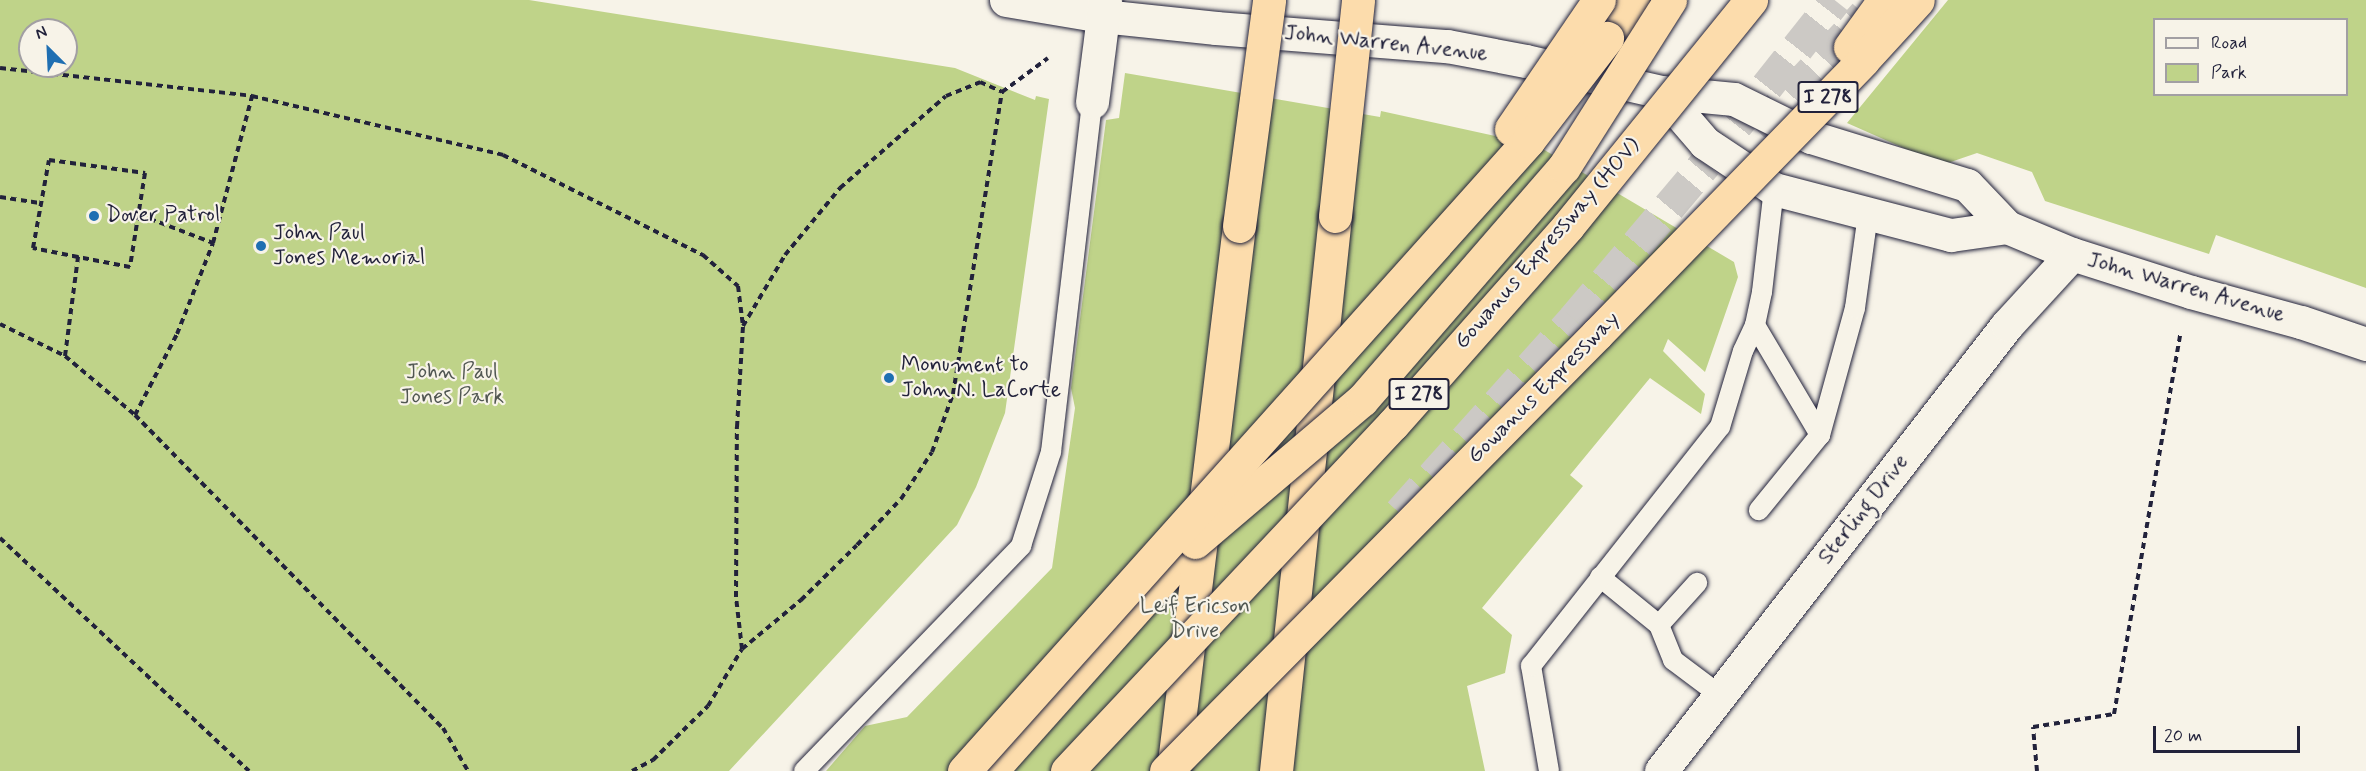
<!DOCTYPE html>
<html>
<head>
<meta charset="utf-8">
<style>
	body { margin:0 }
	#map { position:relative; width:2366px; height:771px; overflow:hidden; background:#f7f3e8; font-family:Mynerve,sans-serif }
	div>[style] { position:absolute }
	.green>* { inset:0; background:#bfd389 }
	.highway-tunnel>* { height:33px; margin-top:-16.5px; transform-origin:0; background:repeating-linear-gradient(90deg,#ccc9c5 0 33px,transparent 0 49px) }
	.path>* { height:4px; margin-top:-2px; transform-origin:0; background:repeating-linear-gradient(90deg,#22223b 0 6px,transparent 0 10.5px) }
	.roads { filter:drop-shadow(0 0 2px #22223b) drop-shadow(0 0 2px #22223b) }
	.lane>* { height:20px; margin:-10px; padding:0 10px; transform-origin:10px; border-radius:10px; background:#f7f3e8 }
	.street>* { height:33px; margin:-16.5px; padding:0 16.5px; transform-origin:16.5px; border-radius:16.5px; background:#f7f3e8 }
	.highway>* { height:33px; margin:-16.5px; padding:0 16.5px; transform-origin:16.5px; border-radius:16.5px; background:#fcdcac }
	.bridges { filter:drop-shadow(0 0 2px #22223b) drop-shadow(0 0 2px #22223b) }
	.highway-bridge>* { height:33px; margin:-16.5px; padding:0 16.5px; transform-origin:16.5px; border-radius:16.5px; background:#fcdcac }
	.dots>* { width:16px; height:16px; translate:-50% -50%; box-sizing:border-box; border:3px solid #f7f3e8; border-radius:50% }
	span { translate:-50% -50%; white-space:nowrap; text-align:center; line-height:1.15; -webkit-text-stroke:4.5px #f7f3e8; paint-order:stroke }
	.shield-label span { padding:2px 4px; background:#f7f3e8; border:2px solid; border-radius:4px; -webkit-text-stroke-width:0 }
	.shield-label { font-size:21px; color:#22223b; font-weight:700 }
	.street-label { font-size:22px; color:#22223b }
	.poi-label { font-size:22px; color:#22223b }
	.left { translate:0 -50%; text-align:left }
	.park-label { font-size:22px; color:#515752 }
	.legend { position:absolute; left:2153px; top:18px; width:195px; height:78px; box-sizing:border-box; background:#f7f3e8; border:2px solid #a29fa3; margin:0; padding:8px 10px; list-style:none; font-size:18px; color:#22223b }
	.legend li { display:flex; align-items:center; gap:12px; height:30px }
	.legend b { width:30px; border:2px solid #a29fa3 }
	.north { position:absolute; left:18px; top:18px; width:60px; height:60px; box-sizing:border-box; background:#f7f3e8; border:2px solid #a29fa3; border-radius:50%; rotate:336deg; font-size:16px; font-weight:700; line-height:24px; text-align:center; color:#22223b }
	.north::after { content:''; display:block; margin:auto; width:21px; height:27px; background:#1f6fb2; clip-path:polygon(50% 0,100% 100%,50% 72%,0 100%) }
	.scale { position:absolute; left:2153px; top:726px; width:147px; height:27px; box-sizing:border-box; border:3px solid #22223b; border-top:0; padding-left:8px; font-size:18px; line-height:21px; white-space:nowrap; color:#22223b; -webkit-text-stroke:4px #f7f3e8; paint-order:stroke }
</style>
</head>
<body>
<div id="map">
	<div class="green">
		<div style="clip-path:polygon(evenodd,0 0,529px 0,955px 68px,1035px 100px,1036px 96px,1049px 99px,1005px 413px,976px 487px,957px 525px,729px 771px,0 771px,0 0,30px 30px,66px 30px,66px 66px,30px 66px,30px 30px)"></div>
		<div style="clip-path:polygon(evenodd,1948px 0,2366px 0,2366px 288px,2216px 235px,2209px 254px,2045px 201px,2032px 172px,1977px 153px,1942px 165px,1847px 123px,1948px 0,2154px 20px,2346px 20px,2346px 94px,2154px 94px,2154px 20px)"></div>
		<div style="clip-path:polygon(1125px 73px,1380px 117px,1381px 111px,1536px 145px,1734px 262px,1738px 277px,1705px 372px,1668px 339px,1663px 351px,1705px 394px,1701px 414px,1650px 378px,1570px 475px,1583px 486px,1482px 608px,1512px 635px,1505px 673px,1467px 686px,1485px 771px,826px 771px,865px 726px,907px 717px,1052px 568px,1075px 408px,1071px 388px,1106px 120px,1119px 118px)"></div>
	</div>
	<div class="highway-tunnel">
		<div style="left:1757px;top:130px;width:158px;rotate:-47deg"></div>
		<div style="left:1400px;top:513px;width:261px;rotate:-48.1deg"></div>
		<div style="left:1574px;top:319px;width:204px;rotate:-49.8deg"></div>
		<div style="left:1706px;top:163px;width:208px;rotate:-51.6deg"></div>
	</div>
	<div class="path">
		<div style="left:0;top:68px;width:254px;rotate:6.3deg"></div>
		<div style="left:252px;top:96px;width:258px;rotate:13.2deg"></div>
		<div style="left:503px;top:155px;width:224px;rotate:26.6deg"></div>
		<div style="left:703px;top:255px;width:47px;rotate:41.5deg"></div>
		<div style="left:738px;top:286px;width:40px;rotate:82.9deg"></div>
		<div style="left:0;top:197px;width:40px;rotate:8.5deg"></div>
		<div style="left:140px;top:215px;width:78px;rotate:21deg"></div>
		<div style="left:0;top:324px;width:72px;rotate:26.2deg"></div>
		<div style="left:65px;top:356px;width:92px;rotate:40.1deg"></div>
		<div style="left:135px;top:415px;width:439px;rotate:45.5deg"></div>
		<div style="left:443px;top:728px;width:50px;rotate:59.8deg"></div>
		<div style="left:65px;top:356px;width:100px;rotate:-82.5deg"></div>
		<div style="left:78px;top:257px;width:46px;rotate:-168.7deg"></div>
		<div style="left:33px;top:248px;width:89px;rotate:-79.7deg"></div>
		<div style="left:49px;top:160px;width:97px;rotate:7.7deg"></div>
		<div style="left:145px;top:173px;width:95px;rotate:99.1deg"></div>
		<div style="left:130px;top:267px;width:53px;rotate:-169.1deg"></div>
		<div style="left:135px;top:415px;width:91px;rotate:-62.6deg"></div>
		<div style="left:177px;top:334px;width:98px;rotate:-68.4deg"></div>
		<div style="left:213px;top:243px;width:152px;rotate:-75.1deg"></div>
		<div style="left:0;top:538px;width:341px;rotate:43.1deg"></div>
		<div style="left:742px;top:649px;width:77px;rotate:-39.7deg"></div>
		<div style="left:801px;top:600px;width:78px;rotate:-44.5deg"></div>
		<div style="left:857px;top:545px;width:64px;rotate:-46.3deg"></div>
		<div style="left:901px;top:499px;width:56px;rotate:-56.6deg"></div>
		<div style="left:932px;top:452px;width:62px;rotate:-70.1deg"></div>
		<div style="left:953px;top:394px;width:306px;rotate:-80.8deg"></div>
		<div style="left:632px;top:771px;width:24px;rotate:-28deg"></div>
		<div style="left:653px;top:760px;width:77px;rotate:-44.5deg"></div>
		<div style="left:708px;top:706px;width:66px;rotate:-59.2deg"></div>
		<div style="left:742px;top:649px;width:52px;rotate:-96.6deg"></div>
		<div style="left:736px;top:597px;width:170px;rotate:-89.7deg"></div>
		<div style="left:737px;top:427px;width:101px;rotate:-86.6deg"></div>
		<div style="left:743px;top:326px;width:82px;rotate:-59.4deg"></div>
		<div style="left:785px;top:255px;width:87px;rotate:-50.6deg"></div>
		<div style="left:840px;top:188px;width:140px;rotate:-41deg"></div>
		<div style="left:946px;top:96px;width:37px;rotate:-22deg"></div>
		<div style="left:980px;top:82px;width:24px;rotate:24deg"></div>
		<div style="left:1002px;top:92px;width:57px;rotate:-36.5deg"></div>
		<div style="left:2037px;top:771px;width:44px;rotate:-95.2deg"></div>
		<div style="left:2033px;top:727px;width:82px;rotate:-9.1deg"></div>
		<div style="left:2114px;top:714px;width:386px;rotate:-80.1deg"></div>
	</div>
	<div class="roads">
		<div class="lane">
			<div style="left:1755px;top:325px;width:128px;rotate:59.4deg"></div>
			<div style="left:1820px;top:435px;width:97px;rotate:129.1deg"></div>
			<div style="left:1820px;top:435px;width:132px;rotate:-74.6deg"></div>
			<div style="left:1855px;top:308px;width:95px;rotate:-82.1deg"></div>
			<div style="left:1600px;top:577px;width:76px;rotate:39.1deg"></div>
			<div style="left:1659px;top:625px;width:38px;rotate:68deg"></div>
			<div style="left:1673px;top:660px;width:60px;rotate:36.9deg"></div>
			<div style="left:1659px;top:625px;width:57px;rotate:-47.9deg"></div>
			<div style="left:804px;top:771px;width:313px;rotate:-46deg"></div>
			<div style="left:1021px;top:546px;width:99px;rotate:-72.3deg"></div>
			<div style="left:1051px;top:452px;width:352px;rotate:-83.3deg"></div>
			<div style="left:1549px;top:771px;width:107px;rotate:-99.7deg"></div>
			<div style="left:1531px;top:666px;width:305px;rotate:-51.7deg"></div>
			<div style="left:1720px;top:427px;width:79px;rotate:-73.2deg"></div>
			<div style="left:1743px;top:351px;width:29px;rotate:-65deg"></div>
			<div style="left:1755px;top:325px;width:34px;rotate:-78deg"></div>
			<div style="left:1762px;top:292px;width:104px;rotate:-83.4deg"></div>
		</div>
		<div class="street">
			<div style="left:1006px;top:0;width:97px;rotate:9.5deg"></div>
			<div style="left:1102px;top:16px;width:115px;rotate:6deg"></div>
			<div style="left:1216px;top:28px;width:232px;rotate:4.5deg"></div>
			<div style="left:1447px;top:46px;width:80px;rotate:10.8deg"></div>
			<div style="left:1526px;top:61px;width:139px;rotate:12.9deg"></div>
			<div style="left:1661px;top:92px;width:73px;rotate:5.5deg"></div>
			<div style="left:1734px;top:99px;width:86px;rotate:26.3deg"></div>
			<div style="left:1811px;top:137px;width:163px;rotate:17.1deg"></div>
			<div style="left:1967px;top:185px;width:58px;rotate:46.4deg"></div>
			<div style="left:2007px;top:227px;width:70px;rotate:22.6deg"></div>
			<div style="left:2072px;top:254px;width:125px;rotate:17.7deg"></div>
			<div style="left:2191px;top:292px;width:114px;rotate:15.3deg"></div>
			<div style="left:2301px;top:322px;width:69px;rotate:18.7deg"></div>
			<div style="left:1661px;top:92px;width:67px;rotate:49.2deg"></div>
			<div style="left:1705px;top:143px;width:83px;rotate:33.7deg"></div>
			<div style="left:1774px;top:189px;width:183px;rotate:14.6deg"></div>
			<div style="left:1951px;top:235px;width:57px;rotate:-8.1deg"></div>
			<div style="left:1092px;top:102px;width:103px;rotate:-82.7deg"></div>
			<div style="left:1661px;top:771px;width:564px;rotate:-52.2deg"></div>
			<div style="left:2007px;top:325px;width:96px;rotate:-47.5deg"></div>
		</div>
		<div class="highway">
			<div style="left:1607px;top:38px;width:46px;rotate:-55.6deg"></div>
			<div style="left:991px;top:771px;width:307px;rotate:-48.3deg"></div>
			<div style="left:1173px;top:771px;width:549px;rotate:-83.1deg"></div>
			<div style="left:1276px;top:771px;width:558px;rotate:-83.93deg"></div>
		</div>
	</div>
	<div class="bridges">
		<div class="highway-bridge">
			<div style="left:1850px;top:47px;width:58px;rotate:-54.1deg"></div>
			<div style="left:1511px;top:129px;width:156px;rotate:-55.7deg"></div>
			<div style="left:1335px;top:216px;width:217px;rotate:-83.9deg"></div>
			<div style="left:1239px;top:226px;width:228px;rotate:-82.4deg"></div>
			<div style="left:1195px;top:542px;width:219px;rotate:-40.4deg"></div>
			<div style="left:1362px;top:400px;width:308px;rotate:-49.1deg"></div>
			<div style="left:1564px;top:167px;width:198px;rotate:-57.6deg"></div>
			<div style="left:964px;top:771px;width:846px;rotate:-48.16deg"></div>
			<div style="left:1528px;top:141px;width:130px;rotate:-52.5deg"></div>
			<div style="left:1067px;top:771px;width:476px;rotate:-46.8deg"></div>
			<div style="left:1393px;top:424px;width:264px;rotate:-48.5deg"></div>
			<div style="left:1568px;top:226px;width:291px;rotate:-51deg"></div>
			<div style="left:1166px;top:771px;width:614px;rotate:-45.4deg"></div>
			<div style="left:1597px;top:334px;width:382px;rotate:-45.8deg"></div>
			<div style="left:1863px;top:60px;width:81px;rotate:-47.5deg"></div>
		</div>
	</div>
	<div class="dots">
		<div style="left:94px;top:216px;background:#1f6fb2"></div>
		<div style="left:261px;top:246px;background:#1f6fb2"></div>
		<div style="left:889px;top:378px;background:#1f6fb2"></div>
	</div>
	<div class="shield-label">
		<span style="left:1828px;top:97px">I 278</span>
		<span style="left:1419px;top:394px">I 278</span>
	</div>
	<div class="street-label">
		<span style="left:1386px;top:44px;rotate:6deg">John Warren Avenue</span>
		<span style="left:1548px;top:244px;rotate:-49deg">Gowanus Expressway (HOV)</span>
		<span style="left:2186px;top:288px;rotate:16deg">John Warren Avenue</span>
		<span style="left:1544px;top:388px;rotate:-45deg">Gowanus Expressway</span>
		<span style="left:1864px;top:510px;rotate:-52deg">Sterling Drive</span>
	</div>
	<div class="poi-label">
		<span class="left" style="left:106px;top:216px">Dover Patrol</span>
		<span class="left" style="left:273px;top:246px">John Paul<br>Jones Memorial</span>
		<span class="left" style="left:901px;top:378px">Monument to<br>John N. LaCorte</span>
	</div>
	<div class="park-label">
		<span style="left:452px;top:385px">John Paul<br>Jones Park</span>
		<span style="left:1195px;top:619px">Leif Ericson<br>Drive</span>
	</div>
	<ul class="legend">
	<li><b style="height:8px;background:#f7f3e8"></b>Road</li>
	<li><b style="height:16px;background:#bfd389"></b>Park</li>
	</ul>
	<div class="north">N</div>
	<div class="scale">20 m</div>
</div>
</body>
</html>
